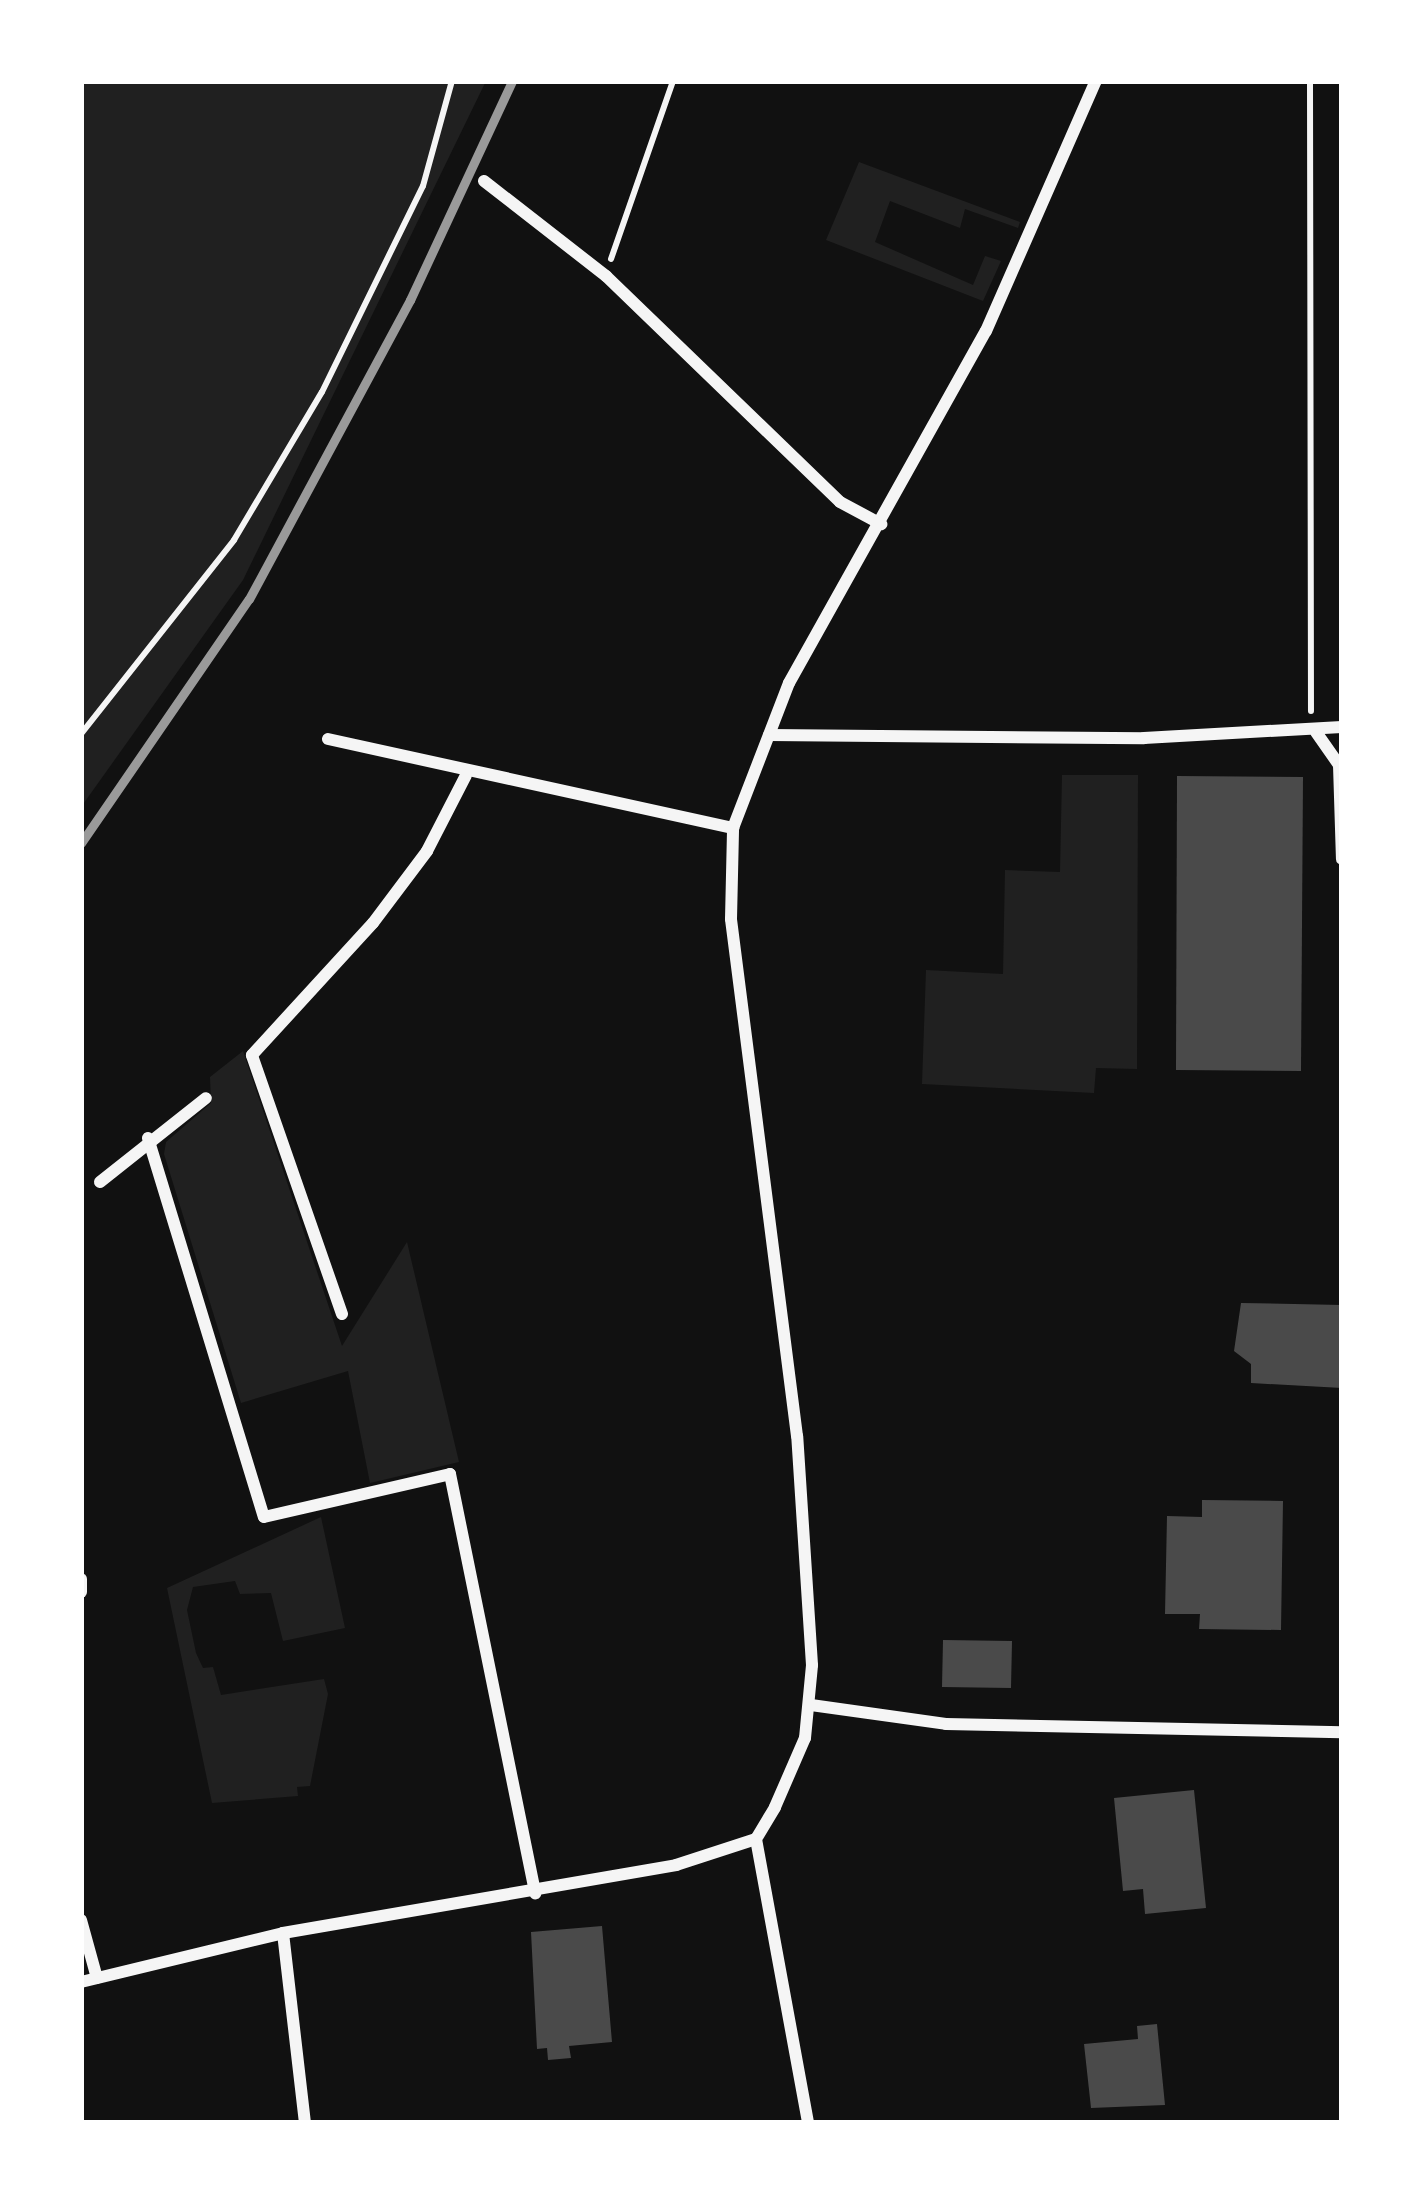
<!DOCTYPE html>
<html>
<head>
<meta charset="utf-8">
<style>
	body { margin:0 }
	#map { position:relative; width:1423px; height:2204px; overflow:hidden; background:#111; font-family:"Libre Baskerville",serif }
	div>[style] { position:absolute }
	.green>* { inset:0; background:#202020 }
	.building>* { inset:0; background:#4a4a4a }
	.path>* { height:6px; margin:-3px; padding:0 3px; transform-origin:3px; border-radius:3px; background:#f5f5f5 }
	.minor>* { height:12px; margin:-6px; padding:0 6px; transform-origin:6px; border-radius:6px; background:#f5f5f5 }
	.rail>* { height:9px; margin:-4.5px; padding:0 4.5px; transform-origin:4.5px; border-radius:4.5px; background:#9a9a9a }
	span { translate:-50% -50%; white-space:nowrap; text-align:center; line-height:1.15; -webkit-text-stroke:9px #fff; paint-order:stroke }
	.frame { position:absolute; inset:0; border:84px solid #fff; pointer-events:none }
</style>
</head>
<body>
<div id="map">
	<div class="green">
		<div style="clip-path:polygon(81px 81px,486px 81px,243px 580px,81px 807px)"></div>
		<div style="clip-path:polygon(859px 162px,1020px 222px,1018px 228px,965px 209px,960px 228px,890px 201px,875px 242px,973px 285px,985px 256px,1001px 261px,983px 301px,826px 240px)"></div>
		<div style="clip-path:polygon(1062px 775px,1138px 775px,1137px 1069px,1096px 1068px,1094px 1093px,922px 1084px,926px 970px,1003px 974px,1005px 870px,1060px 872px)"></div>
		<div style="clip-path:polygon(243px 1051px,342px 1346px,407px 1242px,459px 1462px,370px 1483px,348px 1371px,241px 1403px,164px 1154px,166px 1142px,211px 1103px,210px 1077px)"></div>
		<div style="clip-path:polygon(321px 1517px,345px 1628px,283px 1641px,271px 1593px,240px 1594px,235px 1581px,193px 1587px,187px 1610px,196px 1653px,203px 1668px,213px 1667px,221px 1695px,324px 1679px,328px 1694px,310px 1786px,297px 1787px,298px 1796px,212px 1803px,167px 1588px)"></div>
	</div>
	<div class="building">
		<div style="clip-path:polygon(1177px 776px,1303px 777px,1301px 1071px,1176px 1070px)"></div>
		<div style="clip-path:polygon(1241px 1303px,1342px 1305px,1342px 1388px,1251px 1383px,1251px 1364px,1234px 1351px)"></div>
		<div style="clip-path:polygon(1202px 1500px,1283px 1501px,1281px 1630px,1199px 1629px,1200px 1614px,1165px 1614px,1167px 1516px,1202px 1517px)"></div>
		<div style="clip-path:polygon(943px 1640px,1012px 1641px,1011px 1688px,942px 1687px)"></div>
		<div style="clip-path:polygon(1194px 1790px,1206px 1908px,1145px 1914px,1143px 1889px,1123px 1891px,1114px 1798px)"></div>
		<div style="clip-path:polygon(602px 1926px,612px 2042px,569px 2046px,571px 2058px,548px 2060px,547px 2048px,537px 2049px,531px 1932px)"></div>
		<div style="clip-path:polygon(1157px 2024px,1165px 2105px,1091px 2108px,1084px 2044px,1138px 2039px,1137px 2026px)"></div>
	</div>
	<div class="path">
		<div style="left:1310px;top:81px;width:630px;rotate:89.91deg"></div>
		<div style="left:611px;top:259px;width:188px;rotate:-70.8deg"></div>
		<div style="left:81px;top:734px;width:247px;rotate:-51.7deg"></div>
		<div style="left:234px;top:540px;width:172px;rotate:-59.3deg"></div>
		<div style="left:322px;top:392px;width:229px;rotate:-63.9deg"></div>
		<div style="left:423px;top:186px;width:109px;rotate:-74.6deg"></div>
	</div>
	<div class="minor">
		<div style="left:484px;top:181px;width:155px;rotate:37.9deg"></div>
		<div style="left:606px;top:276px;width:325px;rotate:44deg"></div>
		<div style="left:840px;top:502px;width:47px;rotate:28.2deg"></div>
		<div style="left:1316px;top:732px;width:40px;rotate:55.1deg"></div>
		<div style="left:1339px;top:765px;width:94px;rotate:88.2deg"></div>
		<div style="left:769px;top:735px;width:375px;rotate:0.5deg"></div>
		<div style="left:1144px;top:738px;width:198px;rotate:-3.2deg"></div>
		<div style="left:328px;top:739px;width:415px;rotate:12.4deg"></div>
		<div style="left:148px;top:1138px;width:396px;rotate:73deg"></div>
		<div style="left:264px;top:1517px;width:191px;rotate:-13deg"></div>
		<div style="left:450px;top:1474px;width:428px;rotate:78.5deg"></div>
		<div style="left:100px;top:1182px;width:135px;rotate:-38.4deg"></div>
		<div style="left:342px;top:1314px;width:274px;rotate:-109.2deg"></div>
		<div style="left:252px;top:1055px;width:179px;rotate:-47.5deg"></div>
		<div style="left:373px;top:923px;width:90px;rotate:-53.1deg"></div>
		<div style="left:427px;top:851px;width:85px;rotate:-62.8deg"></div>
		<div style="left:81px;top:1579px;width:13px;rotate:90deg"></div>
		<div style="left:811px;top:1705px;width:136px;rotate:8deg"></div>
		<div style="left:946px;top:1724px;width:396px;rotate:1.2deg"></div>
		<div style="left:756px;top:1839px;width:289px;rotate:79.6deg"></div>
		<div style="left:81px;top:1920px;width:60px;rotate:74.6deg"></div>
		<div style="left:283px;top:1933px;width:191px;rotate:83.4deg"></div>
		<div style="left:81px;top:1982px;width:208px;rotate:-13.6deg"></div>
		<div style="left:283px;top:1933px;width:399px;rotate:-9.8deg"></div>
		<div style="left:676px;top:1865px;width:84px;rotate:-18deg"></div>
		<div style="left:756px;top:1839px;width:37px;rotate:-59deg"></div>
		<div style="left:775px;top:1807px;width:75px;rotate:-66.5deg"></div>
		<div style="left:805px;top:1738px;width:73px;rotate:-84.5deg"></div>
		<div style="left:812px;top:1665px;width:229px;rotate:-93.7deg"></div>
		<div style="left:797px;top:1436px;width:521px;rotate:-97.28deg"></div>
		<div style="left:731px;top:919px;width:91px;rotate:-88.7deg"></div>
		<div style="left:733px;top:828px;width:155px;rotate:-68.9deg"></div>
		<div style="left:789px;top:683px;width:403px;rotate:-60.8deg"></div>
		<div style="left:986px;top:331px;width:273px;rotate:-66.3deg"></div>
	</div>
	<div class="rail">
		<div style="left:81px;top:843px;width:296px;rotate:-55.5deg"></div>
		<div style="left:249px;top:599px;width:340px;rotate:-61.7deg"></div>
		<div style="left:410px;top:300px;width:242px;rotate:-65deg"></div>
	</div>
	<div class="frame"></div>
</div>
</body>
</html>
